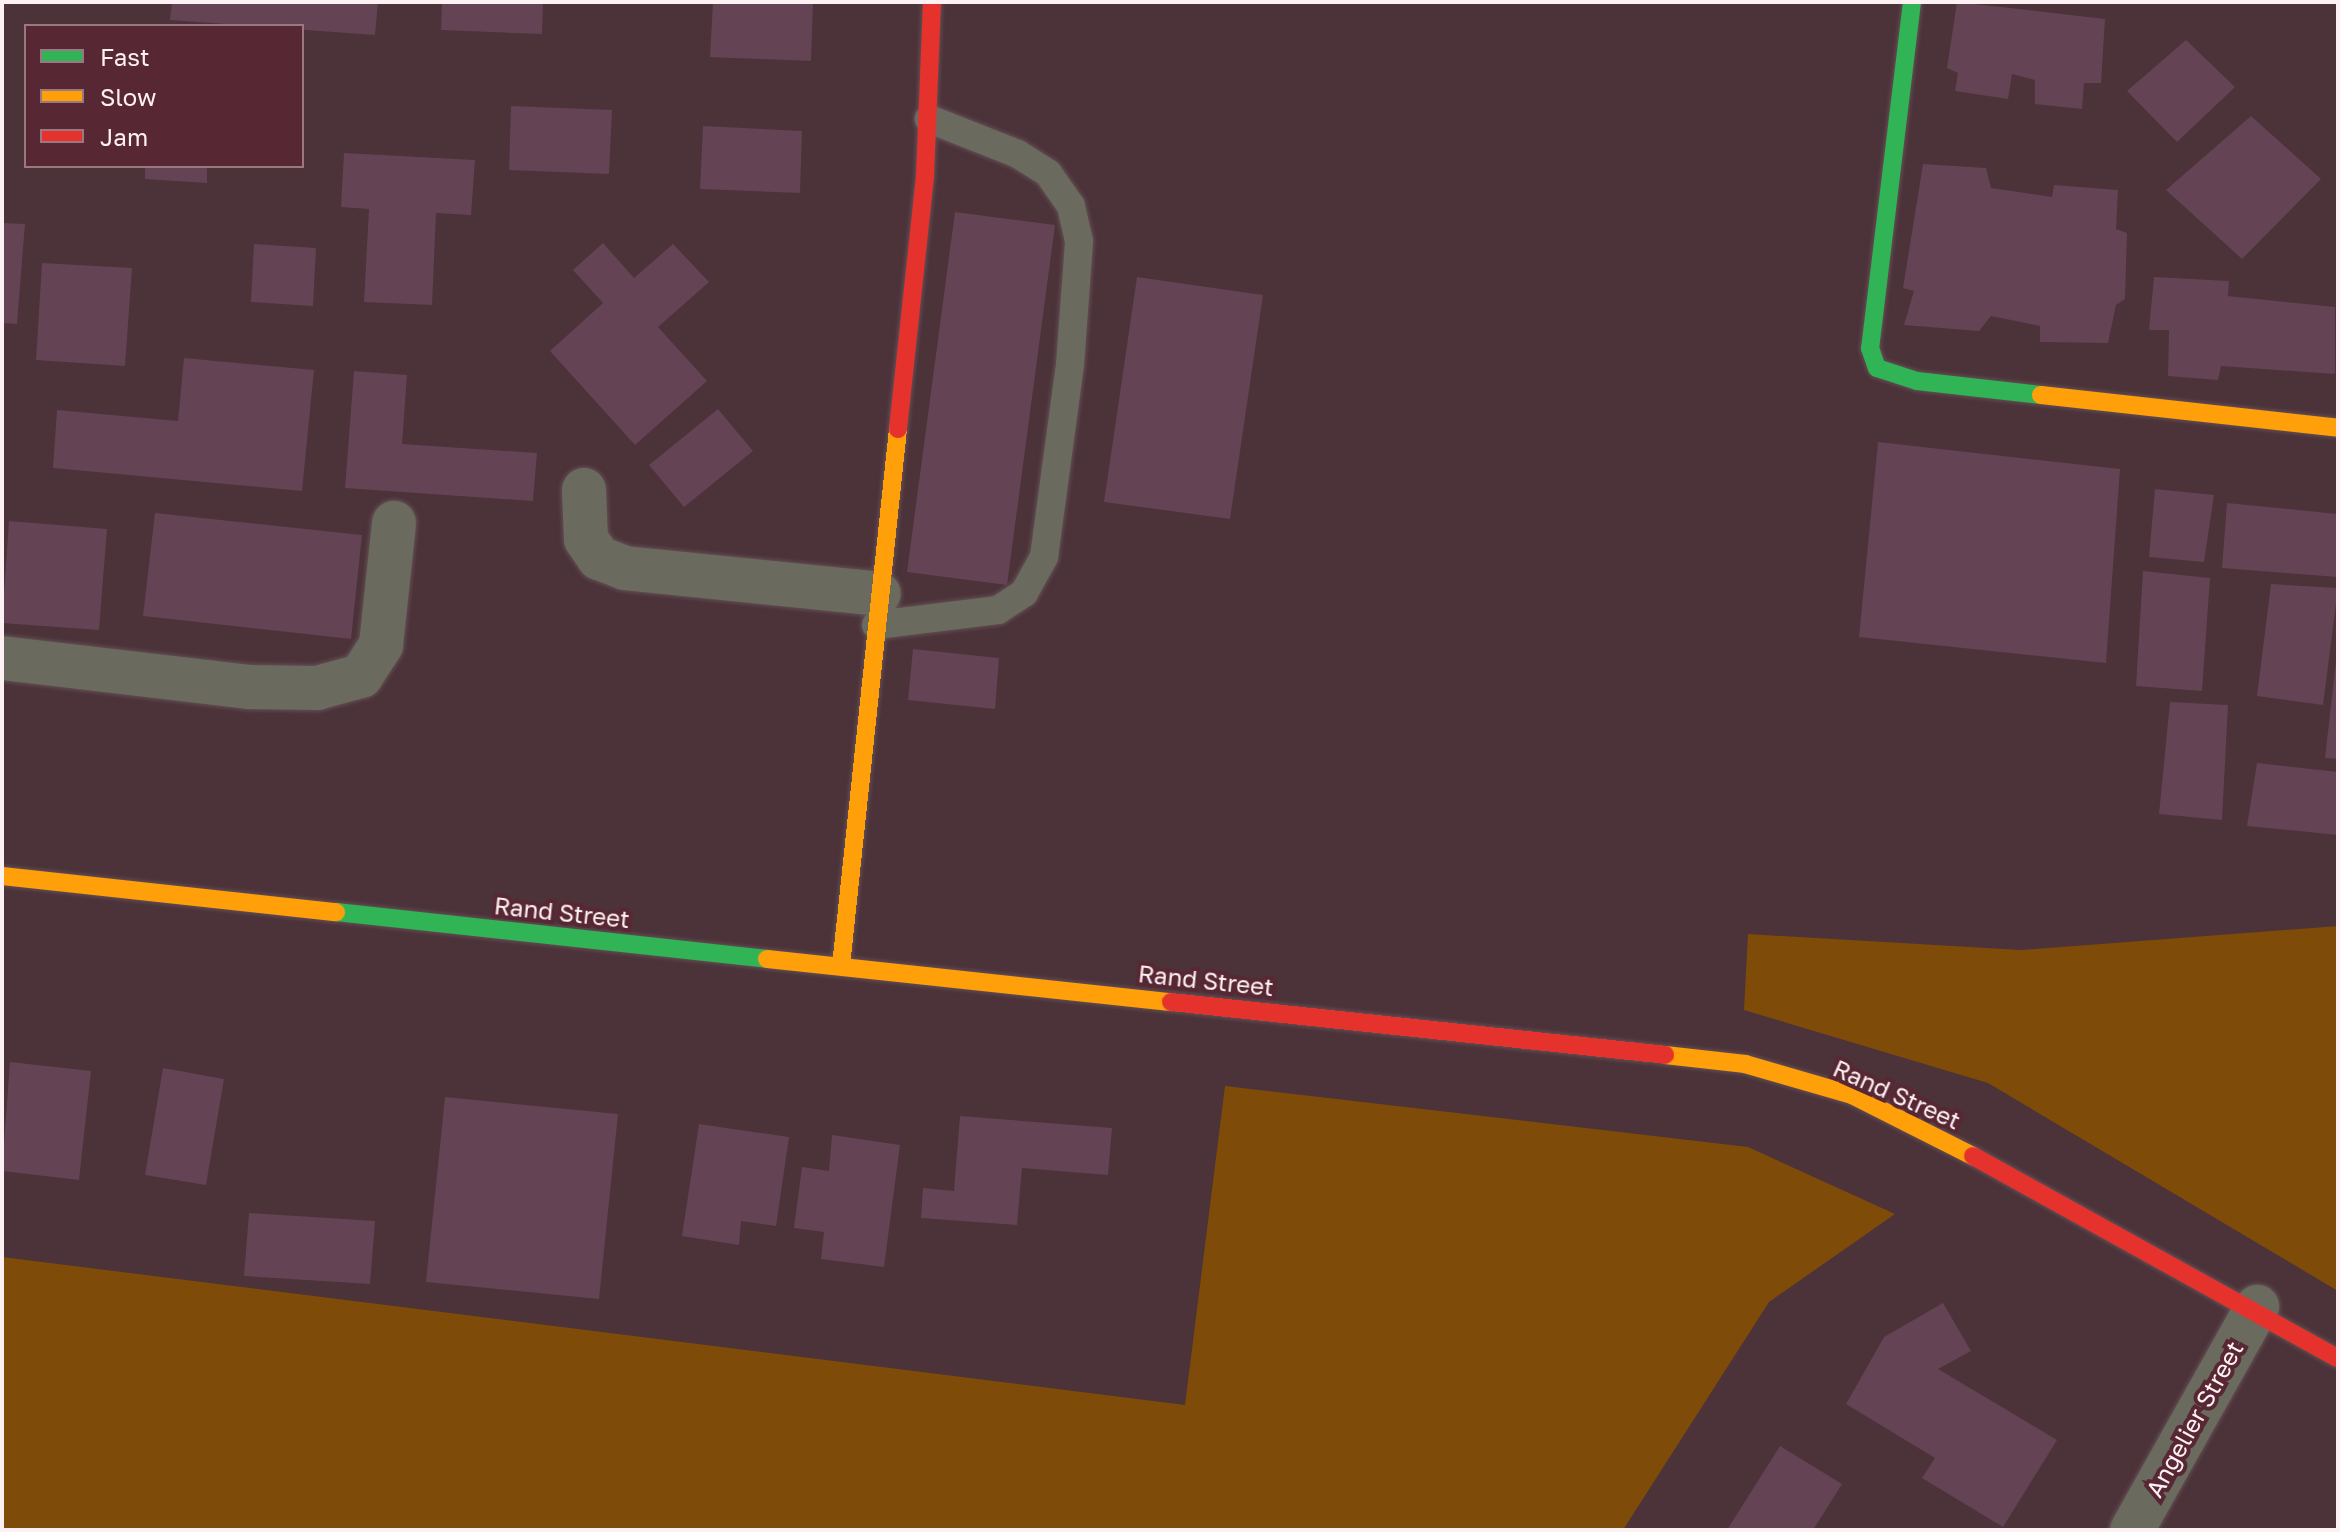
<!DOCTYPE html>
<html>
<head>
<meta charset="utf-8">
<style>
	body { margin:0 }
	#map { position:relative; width:2340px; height:1532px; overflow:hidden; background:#4c3239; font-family:"Golos Text",sans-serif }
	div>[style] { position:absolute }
	.green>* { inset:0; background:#7f4b08 }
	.building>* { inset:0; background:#644354 }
	.roads { filter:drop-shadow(0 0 2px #624f54) drop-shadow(0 0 2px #624f54) }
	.lane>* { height:28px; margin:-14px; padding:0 14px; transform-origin:14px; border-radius:14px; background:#6a6b5e }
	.street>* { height:44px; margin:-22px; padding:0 22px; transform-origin:22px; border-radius:22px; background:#6a6b5e }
	.fast>* { height:18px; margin:-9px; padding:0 9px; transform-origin:9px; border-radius:9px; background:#30b455 }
	.slow>* { height:18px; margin:-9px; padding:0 9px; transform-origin:9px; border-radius:9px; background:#ff9f0a }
	.jam>* { height:18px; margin:-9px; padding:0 9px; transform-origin:9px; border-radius:9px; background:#e5322d }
	span { translate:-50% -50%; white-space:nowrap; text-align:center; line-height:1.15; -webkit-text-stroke:8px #572734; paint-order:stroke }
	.street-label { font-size:24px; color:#fef1f4 }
	.frame { position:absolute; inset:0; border:4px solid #fef1f4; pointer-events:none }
	.legend { position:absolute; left:24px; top:24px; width:280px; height:144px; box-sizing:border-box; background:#572734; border:2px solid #9a7881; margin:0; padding:10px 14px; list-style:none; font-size:24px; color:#fef1f4 }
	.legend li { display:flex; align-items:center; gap:16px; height:40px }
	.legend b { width:40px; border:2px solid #9a7881 }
</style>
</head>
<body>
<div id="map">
	<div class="green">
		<div style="clip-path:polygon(2338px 926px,2338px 1291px,1988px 1083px,1744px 1010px,1748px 934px,2021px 950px)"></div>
		<div style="clip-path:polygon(1225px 1086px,1748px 1147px,1895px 1214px,1769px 1302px,1623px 1530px,2px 1530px,2px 1257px,1185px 1405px)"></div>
	</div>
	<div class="building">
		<div style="clip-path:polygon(172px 2px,378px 2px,375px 35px,170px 20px)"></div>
		<div style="clip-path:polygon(442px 2px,543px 2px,542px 34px,441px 30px)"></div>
		<div style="clip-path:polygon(713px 2px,813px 2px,811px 61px,710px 57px)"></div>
		<div style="clip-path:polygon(1957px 2px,2105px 19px,2101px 83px,2084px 83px,2082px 109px,2035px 104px,2035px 80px,2012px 74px,2008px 99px,1955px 91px,1958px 73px,1947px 68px)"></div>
		<div style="clip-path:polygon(2186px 40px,2235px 87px,2177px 142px,2127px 91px)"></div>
		<div style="clip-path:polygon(511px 106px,612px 110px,609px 174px,509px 170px)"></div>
		<div style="clip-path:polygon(2251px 116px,2321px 179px,2242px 259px,2166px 190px)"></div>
		<div style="clip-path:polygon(703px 126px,802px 131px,800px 193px,700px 189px)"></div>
		<div style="clip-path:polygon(344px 153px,475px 160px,471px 215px,436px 213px,432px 305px,364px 302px,369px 209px,341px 207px)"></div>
		<div style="clip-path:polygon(1923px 164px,1986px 168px,1991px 188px,2052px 197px,2054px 185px,2118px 190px,2116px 229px,2127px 233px,2125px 299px,2116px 305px,2108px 343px,2040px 342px,2040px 326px,1991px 316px,1979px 331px,1904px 325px,1914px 291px,1903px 288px)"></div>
		<div style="clip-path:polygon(145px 166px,207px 166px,207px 183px,145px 179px)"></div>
		<div style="clip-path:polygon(955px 212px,1055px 225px,1007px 585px,907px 572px)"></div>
		<div style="clip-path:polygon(2px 223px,25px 224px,17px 324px,2px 323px)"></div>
		<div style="clip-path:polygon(603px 243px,634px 278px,673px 244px,709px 282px,658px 327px,707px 381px,635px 445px,550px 351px,603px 303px,573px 270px)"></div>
		<div style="clip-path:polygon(254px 244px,316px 248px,313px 306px,251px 302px)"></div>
		<div style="clip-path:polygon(42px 263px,132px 268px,125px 366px,36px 360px)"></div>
		<div style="clip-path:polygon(1137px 277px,1263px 295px,1230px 519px,1104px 502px)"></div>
		<div style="clip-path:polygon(2154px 277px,2229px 281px,2228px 296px,2335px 307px,2335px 374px,2221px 366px,2218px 380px,2168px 376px,2169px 330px,2149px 330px)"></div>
		<div style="clip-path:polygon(184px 358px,314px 370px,302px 491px,53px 468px,57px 410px,178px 421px)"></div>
		<div style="clip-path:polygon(354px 371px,407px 375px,402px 444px,537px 453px,533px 501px,345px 488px)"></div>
		<div style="clip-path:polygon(718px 409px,753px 451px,684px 507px,649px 465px)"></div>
		<div style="clip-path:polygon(1878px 442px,2120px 469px,2106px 663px,1859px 637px)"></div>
		<div style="clip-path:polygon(2155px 489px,2214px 495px,2204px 562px,2149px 557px)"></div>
		<div style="clip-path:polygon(2227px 503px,2338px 514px,2337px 577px,2222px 568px)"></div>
		<div style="clip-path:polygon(155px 513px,362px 535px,351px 639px,143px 616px)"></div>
		<div style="clip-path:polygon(9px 521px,107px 529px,99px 630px,2px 623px)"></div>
		<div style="clip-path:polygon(2143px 571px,2210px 578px,2202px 691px,2136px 686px)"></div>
		<div style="clip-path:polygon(2271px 584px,2338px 588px,2323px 705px,2257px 696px)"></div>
		<div style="clip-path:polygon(913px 649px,999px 658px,995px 709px,908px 700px)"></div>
		<div style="clip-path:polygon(2336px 661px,2338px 661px,2338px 759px,2325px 758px)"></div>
		<div style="clip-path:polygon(2170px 702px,2228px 705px,2222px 820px,2159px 814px)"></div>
		<div style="clip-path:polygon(2257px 763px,2338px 772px,2338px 835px,2247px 826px)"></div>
		<div style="clip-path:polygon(10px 1062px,91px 1071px,79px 1180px,2px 1171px)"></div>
		<div style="clip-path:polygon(163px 1068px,224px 1079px,206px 1185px,145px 1175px)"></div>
		<div style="clip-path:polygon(445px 1097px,618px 1114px,599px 1299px,426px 1282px)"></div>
		<div style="clip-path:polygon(960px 1116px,1112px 1128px,1108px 1175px,1022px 1168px,1017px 1225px,921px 1218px,923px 1188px,954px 1191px)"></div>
		<div style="clip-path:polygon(699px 1124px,789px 1137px,776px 1226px,741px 1221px,739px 1245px,682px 1236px)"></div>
		<div style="clip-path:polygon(832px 1135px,900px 1145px,884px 1267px,821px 1259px,824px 1232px,794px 1228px,802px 1167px,829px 1171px)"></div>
		<div style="clip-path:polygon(249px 1213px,375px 1221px,370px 1284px,244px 1276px)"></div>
		<div style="clip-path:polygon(1943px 1303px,1971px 1351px,1938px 1369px,2057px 1440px,2003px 1527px,1922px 1478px,1935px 1458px,1846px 1404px,1884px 1337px)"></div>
		<div style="clip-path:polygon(1780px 1446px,1842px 1484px,1813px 1530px,1727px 1530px)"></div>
	</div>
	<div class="roads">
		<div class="lane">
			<div style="left:876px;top:625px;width:123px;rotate:-7deg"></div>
			<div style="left:998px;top:610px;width:31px;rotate:-33deg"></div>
			<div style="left:1024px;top:593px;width:41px;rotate:-60.9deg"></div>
			<div style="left:1044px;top:557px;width:194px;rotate:-82.3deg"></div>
			<div style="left:1070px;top:365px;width:124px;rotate:-85.8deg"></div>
			<div style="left:1079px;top:241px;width:36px;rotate:-103deg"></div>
			<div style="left:1071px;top:206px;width:40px;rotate:-124.9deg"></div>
			<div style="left:1048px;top:173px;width:36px;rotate:-148deg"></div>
			<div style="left:1018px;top:154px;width:96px;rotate:-158.5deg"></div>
		</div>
		<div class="street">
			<div style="left:584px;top:490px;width:49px;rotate:87.7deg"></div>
			<div style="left:586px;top:539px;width:23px;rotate:56deg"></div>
			<div style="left:599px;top:558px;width:28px;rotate:21deg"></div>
			<div style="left:625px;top:568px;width:255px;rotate:5.8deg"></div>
			<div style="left:2px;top:658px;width:250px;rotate:6.7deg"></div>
			<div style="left:250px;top:687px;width:67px;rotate:0.9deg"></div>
			<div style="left:317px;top:688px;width:46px;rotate:-15.3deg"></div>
			<div style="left:361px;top:676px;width:37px;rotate:-57deg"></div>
			<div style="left:381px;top:645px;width:123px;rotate:-83.9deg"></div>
			<div style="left:2132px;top:1530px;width:256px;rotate:-60.7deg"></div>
		</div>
		<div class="fast">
			<div style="left:1912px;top:2px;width:349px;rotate:96.9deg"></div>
			<div style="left:1870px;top:348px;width:21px;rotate:71deg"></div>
			<div style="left:1877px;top:368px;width:42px;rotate:18deg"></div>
			<div style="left:1917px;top:381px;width:125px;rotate:6.4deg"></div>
			<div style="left:336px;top:912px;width:434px;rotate:6.2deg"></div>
		</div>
		<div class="slow">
			<div style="left:2041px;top:395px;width:299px;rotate:6.3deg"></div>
			<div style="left:2px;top:876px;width:336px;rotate:6.2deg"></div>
			<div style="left:767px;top:959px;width:406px;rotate:6.1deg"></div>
			<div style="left:841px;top:966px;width:540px;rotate:-83.94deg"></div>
			<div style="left:1665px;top:1055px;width:81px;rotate:6.4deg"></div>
			<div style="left:1745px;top:1064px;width:111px;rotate:16.2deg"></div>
			<div style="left:1852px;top:1095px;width:136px;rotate:26.8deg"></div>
		</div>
		<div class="jam">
			<div style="left:898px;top:429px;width:254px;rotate:-83.9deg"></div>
			<div style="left:925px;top:176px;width:174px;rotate:-87.7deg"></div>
			<div style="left:1171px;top:1002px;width:497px;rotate:6.1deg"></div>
			<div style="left:1973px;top:1156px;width:417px;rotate:29deg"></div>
		</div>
	</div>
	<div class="street-label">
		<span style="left:562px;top:912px;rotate:6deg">Rand Street</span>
		<span style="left:1206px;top:980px;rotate:6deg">Rand Street</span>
		<span style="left:1897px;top:1094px;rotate:24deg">Rand Street</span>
		<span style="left:2194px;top:1419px;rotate:-61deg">Angelier Street</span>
	</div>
	<div class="frame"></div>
	<ul class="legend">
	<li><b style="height:10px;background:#30b455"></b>Fast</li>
	<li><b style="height:10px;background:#ff9f0a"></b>Slow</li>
	<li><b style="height:10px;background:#e5322d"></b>Jam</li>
	</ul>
</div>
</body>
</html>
